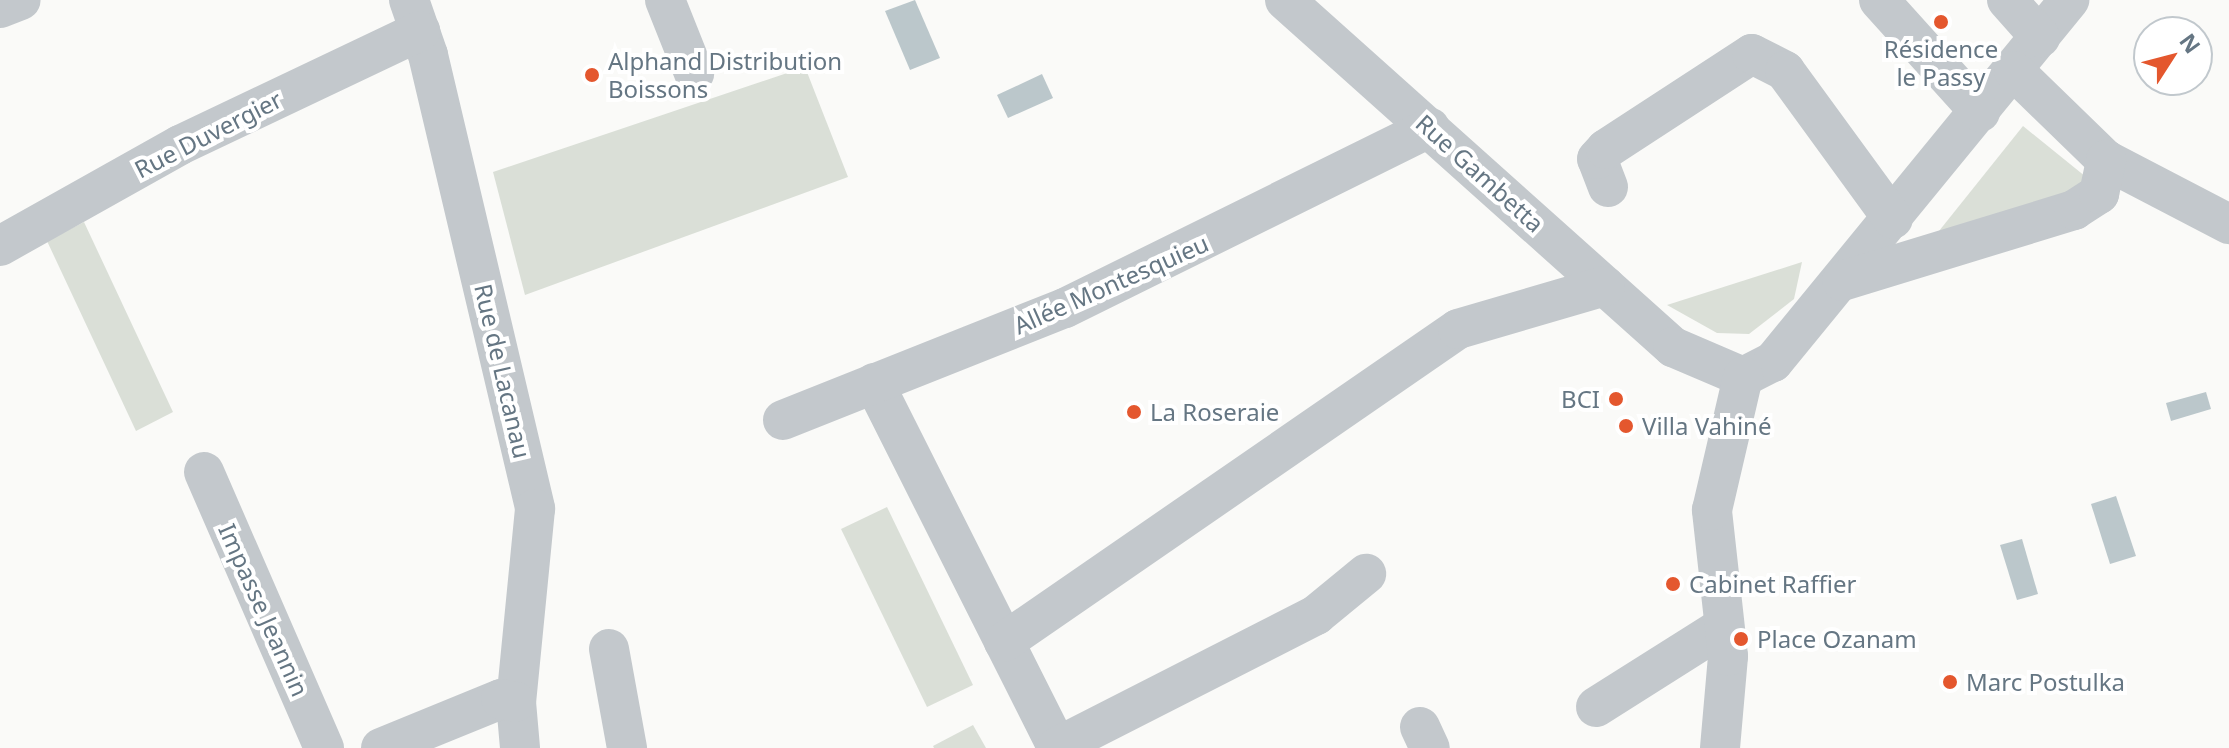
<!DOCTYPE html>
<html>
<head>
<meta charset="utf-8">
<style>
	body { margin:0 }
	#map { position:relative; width:2229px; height:748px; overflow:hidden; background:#fafaf8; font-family:"Noto Sans",sans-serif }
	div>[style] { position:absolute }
	.green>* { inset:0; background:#dadfd7 }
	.water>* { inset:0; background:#bbc7cb }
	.minor>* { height:40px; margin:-20px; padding:0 20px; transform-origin:20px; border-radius:20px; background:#c3c8cc }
	.dots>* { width:22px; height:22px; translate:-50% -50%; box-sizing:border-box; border:4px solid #fff; border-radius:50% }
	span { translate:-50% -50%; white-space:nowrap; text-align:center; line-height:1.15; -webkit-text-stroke:8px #fff; paint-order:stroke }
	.poi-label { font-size:24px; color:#657683 }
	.left { translate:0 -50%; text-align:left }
	.right { translate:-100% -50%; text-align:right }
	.street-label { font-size:24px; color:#657683 }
	.north { position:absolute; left:2133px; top:16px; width:80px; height:80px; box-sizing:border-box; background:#fff; border:2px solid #c1c8cd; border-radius:50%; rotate:54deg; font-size:22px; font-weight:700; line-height:32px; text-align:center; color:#657683 }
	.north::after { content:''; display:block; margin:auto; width:28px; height:36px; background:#e4572e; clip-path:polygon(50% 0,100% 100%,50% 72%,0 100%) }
</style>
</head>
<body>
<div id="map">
	<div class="green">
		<div style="clip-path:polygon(805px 67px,848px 177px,525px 295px,493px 172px)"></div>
		<div style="clip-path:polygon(2023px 126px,2091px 181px,2083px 191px,1923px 251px)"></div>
		<div style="clip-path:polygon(84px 222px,173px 412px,136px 431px,47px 241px)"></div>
		<div style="clip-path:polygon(1802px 262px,1794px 299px,1749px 334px,1717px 333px,1667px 305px)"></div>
		<div style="clip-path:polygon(887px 507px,973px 685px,927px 707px,841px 529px)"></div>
		<div style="clip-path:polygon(973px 725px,986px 748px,934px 748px,933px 746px)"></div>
	</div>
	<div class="water">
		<div style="clip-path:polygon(915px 0,940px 58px,910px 70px,885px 11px)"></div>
		<div style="clip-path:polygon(1042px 74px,1053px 98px,1008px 118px,997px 95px)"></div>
		<div style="clip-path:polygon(2206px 392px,2211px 409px,2171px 421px,2166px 403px)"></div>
		<div style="clip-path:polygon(2116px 496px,2136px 556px,2110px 564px,2091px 504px)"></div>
		<div style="clip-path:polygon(2022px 539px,2038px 594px,2017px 600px,2000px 545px)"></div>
	</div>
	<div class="minor">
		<div style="left:409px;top:0;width:58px;rotate:70.9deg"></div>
		<div style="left:428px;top:55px;width:466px;rotate:76.7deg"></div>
		<div style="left:535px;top:509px;width:194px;rotate:95.6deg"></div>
		<div style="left:516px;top:702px;width:46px;rotate:85deg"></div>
		<div style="left:665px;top:0;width:79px;rotate:68.3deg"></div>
		<div style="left:1285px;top:0;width:521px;rotate:41.81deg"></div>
		<div style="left:1673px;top:347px;width:76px;rotate:23.2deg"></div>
		<div style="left:1743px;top:377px;width:34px;rotate:-27deg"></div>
		<div style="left:1773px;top:362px;width:468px;rotate:-50.7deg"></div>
		<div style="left:1879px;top:0;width:151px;rotate:48deg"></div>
		<div style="left:2007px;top:0;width:50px;rotate:48.3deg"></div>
		<div style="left:0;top:8px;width:22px;rotate:-21deg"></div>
		<div style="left:2014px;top:71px;width:128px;rotate:44.1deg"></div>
		<div style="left:2106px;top:160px;width:139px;rotate:27.5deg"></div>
		<div style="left:1608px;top:187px;width:30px;rotate:-111deg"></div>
		<div style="left:1597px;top:159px;width:13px;rotate:-48deg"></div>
		<div style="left:1606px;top:149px;width:174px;rotate:-33.1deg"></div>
		<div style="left:1752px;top:54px;width:37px;rotate:27deg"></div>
		<div style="left:1785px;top:71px;width:183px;rotate:53.9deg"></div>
		<div style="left:0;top:246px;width:206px;rotate:-29.3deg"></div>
		<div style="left:180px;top:145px;width:266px;rotate:-25.4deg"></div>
		<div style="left:1842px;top:281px;width:243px;rotate:-17deg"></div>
		<div style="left:2074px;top:210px;width:30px;rotate:-33deg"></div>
		<div style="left:2099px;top:194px;width:35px;rotate:-78deg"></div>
		<div style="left:874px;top:383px;width:407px;rotate:63.3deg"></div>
		<div style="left:1057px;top:747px;width:291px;rotate:-27deg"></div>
		<div style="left:1316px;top:615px;width:65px;rotate:-39.4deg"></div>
		<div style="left:783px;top:420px;width:303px;rotate:-21.7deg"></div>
		<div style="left:1065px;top:308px;width:407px;rotate:-26.3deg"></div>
		<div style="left:204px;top:472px;width:301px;rotate:66.5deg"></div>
		<div style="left:1004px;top:642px;width:551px;rotate:-34.58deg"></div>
		<div style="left:1458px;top:329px;width:153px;rotate:-16.3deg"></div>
		<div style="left:609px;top:649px;width:101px;rotate:79.7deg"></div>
		<div style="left:1596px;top:707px;width:151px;rotate:-32.3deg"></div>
		<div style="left:1420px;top:727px;width:23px;rotate:65deg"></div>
		<div style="left:381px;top:748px;width:130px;rotate:-22.2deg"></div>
		<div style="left:501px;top:699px;width:15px;rotate:11deg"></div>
		<div style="left:1720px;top:748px;width:92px;rotate:-85deg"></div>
		<div style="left:1728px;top:656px;width:147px;rotate:-96.3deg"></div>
		<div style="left:1712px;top:510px;width:137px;rotate:-76.9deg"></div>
	</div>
	<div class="dots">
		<div style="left:1941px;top:22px;background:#e4572e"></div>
		<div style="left:592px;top:75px;background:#e4572e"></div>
		<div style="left:1616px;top:399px;background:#e4572e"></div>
		<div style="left:1134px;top:412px;background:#e4572e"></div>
		<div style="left:1626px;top:426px;background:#e4572e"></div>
		<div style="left:1673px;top:584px;background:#e4572e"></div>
		<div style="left:1741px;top:639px;background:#e4572e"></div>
		<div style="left:1950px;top:682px;background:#e4572e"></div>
	</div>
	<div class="poi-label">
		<span style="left:1941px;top:63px">Résidence<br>le Passy</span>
		<span class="left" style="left:608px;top:75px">Alphand Distribution<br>Boissons</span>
		<span class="right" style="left:1600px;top:399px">BCI</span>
		<span class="left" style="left:1150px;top:412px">La Roseraie</span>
		<span class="left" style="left:1642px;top:426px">Villa Vahiné</span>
		<span class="left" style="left:1689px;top:584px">Cabinet Raffier</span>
		<span class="left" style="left:1757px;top:639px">Place Ozanam</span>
		<span class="left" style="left:1966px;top:682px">Marc Postulka</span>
	</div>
	<div class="street-label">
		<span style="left:208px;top:134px;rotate:-27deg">Rue Duvergier</span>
		<span style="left:1480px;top:173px;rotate:42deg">Rue Gambetta</span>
		<span style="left:1111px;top:284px;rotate:-24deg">Allée Montesquieu</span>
		<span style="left:503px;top:371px;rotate:77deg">Rue de Lacanau</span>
		<span style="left:264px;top:610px;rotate:66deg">Impasse Jeannin</span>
	</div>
	<div class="north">N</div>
</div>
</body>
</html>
